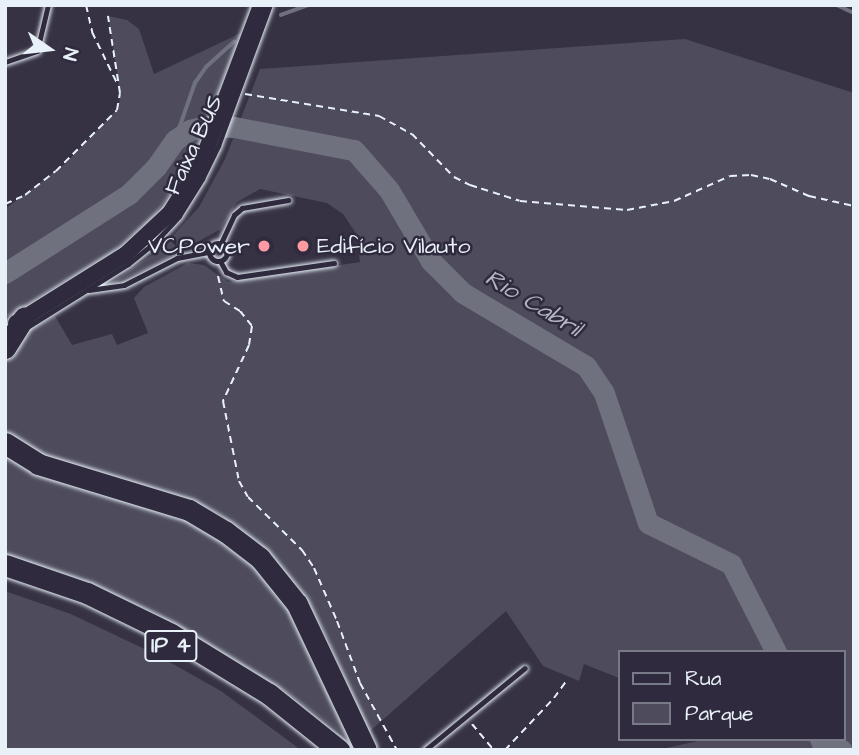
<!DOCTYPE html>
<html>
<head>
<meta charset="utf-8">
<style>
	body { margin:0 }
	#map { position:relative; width:859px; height:755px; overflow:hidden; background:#363244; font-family:"Architects Daughter",sans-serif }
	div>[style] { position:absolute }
	.green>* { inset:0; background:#4d4b5c }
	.stream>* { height:3.5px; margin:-1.75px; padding:0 1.75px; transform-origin:1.75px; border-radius:1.75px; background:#70717f }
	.river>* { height:21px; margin:-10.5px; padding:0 10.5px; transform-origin:10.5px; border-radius:10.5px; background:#70717f }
	.path>* { height:2px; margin-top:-1px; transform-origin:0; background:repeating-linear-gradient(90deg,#e8f1f8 0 7px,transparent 0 12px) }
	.roads { filter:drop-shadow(0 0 2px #e8f1f8) drop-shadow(0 0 2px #e8f1f8) }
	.lane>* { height:5px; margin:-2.5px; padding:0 2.5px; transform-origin:2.5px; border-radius:2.5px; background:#2f2a3d }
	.lane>.ring { margin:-2.5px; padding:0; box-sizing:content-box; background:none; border:5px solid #2f2a3d; border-radius:50% }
	.secondary>* { height:16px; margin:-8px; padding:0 8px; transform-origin:8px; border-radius:8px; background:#2f2a3d }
	.highway>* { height:21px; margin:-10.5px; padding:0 10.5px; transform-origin:10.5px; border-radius:10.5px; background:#2f2a3d }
	.dots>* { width:19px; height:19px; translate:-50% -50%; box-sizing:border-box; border:4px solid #2f2a3d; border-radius:50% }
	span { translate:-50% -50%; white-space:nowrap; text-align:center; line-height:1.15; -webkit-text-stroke:5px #2f2a3d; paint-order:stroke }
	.shield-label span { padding:2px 5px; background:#2f2a3d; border:2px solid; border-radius:5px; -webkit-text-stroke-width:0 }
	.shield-label { font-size:21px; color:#e8f1f8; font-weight:700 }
	.street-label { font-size:23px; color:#e8f1f8 }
	.poi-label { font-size:23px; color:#e8f1f8 }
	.right { translate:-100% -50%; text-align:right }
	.left { translate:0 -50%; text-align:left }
	.water-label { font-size:24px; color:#b2b7c2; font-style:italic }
	.frame { position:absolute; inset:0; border:7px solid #e8f1f8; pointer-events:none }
	.legend { position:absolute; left:618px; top:650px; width:228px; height:91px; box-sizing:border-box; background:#2f2a3d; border:2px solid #797a88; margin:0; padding:9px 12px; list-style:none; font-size:21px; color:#e8f1f8 }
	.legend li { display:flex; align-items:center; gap:14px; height:35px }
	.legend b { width:35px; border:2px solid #797a88 }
	.north { position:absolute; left:14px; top:14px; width:70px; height:70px; -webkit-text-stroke:5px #2f2a3d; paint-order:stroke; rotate:104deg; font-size:19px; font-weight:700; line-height:28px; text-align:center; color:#e8f1f8 }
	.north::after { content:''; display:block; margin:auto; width:24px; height:32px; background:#e8f1f8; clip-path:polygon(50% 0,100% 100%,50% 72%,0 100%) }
</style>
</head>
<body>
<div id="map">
	<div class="green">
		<div style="clip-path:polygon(108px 16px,127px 20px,139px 29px,154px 74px,241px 33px,193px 156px,180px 181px,151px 219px,112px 252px,5px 318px,5px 209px,66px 163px,119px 107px,120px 93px)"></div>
		<div style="clip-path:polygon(685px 39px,854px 93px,854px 750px,657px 750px,707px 739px,843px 739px,843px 652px,619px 652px,619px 678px,584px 664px,579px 681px,543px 666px,506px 611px,369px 732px,328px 639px,301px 590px,268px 555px,221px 515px,194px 502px,58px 463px,11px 438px,5px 429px,5px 356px,26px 331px,55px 316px,72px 345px,112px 334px,117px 345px,148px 333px,134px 298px,144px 287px,188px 263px,204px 265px,228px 282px,360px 262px,355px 232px,343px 214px,327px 203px,260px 189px,237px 202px,221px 229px,153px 266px,105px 287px,161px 249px,199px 207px,225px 159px,260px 69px)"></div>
		<div style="clip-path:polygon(5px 449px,170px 511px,242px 554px,271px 581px,302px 628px,353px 742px,288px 693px,157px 614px,76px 578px,5px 555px)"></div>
		<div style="clip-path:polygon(5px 591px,71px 614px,157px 655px,221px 691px,301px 750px,5px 750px)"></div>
	</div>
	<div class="stream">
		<div style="left:837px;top:5px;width:19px;rotate:25deg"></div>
		<div style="left:281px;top:15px;width:29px;rotate:-20deg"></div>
		<div style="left:175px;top:140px;width:60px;rotate:-70.7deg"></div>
		<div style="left:195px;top:83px;width:19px;rotate:-55deg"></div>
		<div style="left:206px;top:67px;width:38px;rotate:-42deg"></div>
	</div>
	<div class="river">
		<div style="left:5px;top:273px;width:147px;rotate:-32.5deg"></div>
		<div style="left:129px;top:194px;width:38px;rotate:-45deg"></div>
		<div style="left:156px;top:167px;width:33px;rotate:-55deg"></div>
		<div style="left:175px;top:140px;width:18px;rotate:-34deg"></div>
		<div style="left:190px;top:130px;width:16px;rotate:-15deg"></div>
		<div style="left:205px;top:126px;width:29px;rotate:2deg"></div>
		<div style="left:234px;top:127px;width:122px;rotate:10.9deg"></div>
		<div style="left:354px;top:150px;width:53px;rotate:48.8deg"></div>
		<div style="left:389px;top:190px;width:82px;rotate:59.4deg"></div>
		<div style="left:431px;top:261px;width:45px;rotate:45deg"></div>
		<div style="left:463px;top:293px;width:143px;rotate:30.7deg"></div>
		<div style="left:586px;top:366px;width:32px;rotate:56deg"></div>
		<div style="left:604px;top:393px;width:137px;rotate:71.3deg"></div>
		<div style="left:648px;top:523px;width:93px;rotate:26.3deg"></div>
		<div style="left:731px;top:564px;width:99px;rotate:62.9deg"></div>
		<div style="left:820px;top:739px;width:8px;rotate:67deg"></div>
		<div style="left:823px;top:746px;width:19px;rotate:12deg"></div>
	</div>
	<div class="path">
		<div style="left:86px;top:5px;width:28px;rotate:77deg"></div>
		<div style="left:92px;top:32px;width:59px;rotate:63.9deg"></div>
		<div style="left:245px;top:94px;width:136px;rotate:9.3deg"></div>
		<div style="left:379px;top:116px;width:38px;rotate:29deg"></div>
		<div style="left:412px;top:134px;width:60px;rotate:45.7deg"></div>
		<div style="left:454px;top:177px;width:18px;rotate:27deg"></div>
		<div style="left:470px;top:185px;width:52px;rotate:17.7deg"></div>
		<div style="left:520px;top:201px;width:107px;rotate:4.8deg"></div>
		<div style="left:627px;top:210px;width:48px;rotate:-10.8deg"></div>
		<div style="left:674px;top:201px;width:61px;rotate:-24.1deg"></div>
		<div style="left:730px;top:176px;width:21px;rotate:-3deg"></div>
		<div style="left:751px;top:175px;width:19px;rotate:12deg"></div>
		<div style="left:770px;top:179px;width:43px;rotate:23.6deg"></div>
		<div style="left:809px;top:196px;width:46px;rotate:12.5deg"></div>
		<div style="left:5px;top:204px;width:22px;rotate:-24deg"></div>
		<div style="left:25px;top:195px;width:39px;rotate:-38deg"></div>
		<div style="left:56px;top:171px;width:86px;rotate:-45deg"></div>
		<div style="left:117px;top:110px;width:17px;rotate:-80deg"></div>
		<div style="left:120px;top:93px;width:78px;rotate:-98.9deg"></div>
		<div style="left:218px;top:276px;width:26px;rotate:77deg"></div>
		<div style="left:224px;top:301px;width:19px;rotate:32deg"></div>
		<div style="left:240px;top:311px;width:19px;rotate:51deg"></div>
		<div style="left:252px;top:326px;width:19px;rotate:99deg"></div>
		<div style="left:249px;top:345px;width:62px;rotate:114.9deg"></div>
		<div style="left:223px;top:401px;width:82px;rotate:78.7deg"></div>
		<div style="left:239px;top:481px;width:18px;rotate:61deg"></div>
		<div style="left:248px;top:497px;width:76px;rotate:44.5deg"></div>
		<div style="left:302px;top:550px;width:22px;rotate:56deg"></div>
		<div style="left:314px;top:568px;width:58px;rotate:66.5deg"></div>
		<div style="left:337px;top:621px;width:66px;rotate:69.6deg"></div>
		<div style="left:360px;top:683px;width:77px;rotate:61.1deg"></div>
		<div style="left:472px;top:724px;width:34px;rotate:50deg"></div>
		<div style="left:505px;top:750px;width:71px;rotate:-46.7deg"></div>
		<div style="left:554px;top:698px;width:22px;rotate:-54deg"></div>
	</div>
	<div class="roads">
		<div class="lane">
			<div style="left:5px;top:62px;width:34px;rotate:-19deg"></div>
			<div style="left:37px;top:51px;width:47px;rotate:-76.6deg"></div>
			<div class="ring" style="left:209px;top:243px;width:13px;height:13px"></div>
			<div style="left:221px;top:243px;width:31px;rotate:-65deg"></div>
			<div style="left:234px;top:215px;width:11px;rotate:-41deg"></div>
			<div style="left:242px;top:208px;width:47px;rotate:-9.9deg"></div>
			<div style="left:220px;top:261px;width:13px;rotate:61deg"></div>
			<div style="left:226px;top:272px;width:12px;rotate:24deg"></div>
			<div style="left:237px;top:277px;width:98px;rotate:-8.2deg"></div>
			<div style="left:89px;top:290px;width:35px;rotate:-8deg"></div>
			<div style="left:124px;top:285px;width:59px;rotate:-27deg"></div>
			<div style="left:177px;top:258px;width:33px;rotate:-11deg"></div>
			<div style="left:29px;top:326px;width:117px;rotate:-32.1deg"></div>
			<div style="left:128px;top:264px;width:36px;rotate:-39deg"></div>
			<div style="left:156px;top:241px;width:34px;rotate:-47deg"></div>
			<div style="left:179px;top:216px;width:44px;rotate:-58.1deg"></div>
			<div style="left:202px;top:179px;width:37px;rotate:-64deg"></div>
			<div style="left:218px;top:146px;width:150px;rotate:-69.8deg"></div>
			<div style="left:425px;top:750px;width:129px;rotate:-39.4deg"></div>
		</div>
		<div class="secondary">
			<div style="left:16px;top:323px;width:130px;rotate:-32.1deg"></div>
			<div style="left:126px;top:254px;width:60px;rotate:-43deg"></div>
			<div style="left:170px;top:213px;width:58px;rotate:-57.7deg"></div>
			<div style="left:201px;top:164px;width:170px;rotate:-69.3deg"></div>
		</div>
		<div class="highway">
			<div style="left:5px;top:348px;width:36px;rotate:-58deg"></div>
			<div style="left:5px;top:443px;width:39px;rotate:32deg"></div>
			<div style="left:38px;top:464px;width:158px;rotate:16.9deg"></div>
			<div style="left:189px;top:510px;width:43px;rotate:30.7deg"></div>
			<div style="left:226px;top:532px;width:43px;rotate:37.4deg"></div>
			<div style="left:260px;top:558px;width:59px;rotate:51.2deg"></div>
			<div style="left:297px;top:604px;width:161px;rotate:64.7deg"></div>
			<div style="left:5px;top:565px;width:87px;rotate:18.9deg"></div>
			<div style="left:87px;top:593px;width:93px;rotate:26deg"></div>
			<div style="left:171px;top:634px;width:115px;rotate:31.5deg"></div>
			<div style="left:269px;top:694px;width:90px;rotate:38.7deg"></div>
		</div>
	</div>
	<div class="dots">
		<div style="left:264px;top:246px;background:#ff9aa2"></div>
		<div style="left:303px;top:246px;background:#ff9aa2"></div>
	</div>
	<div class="shield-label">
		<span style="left:171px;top:646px">IP 4</span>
	</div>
	<div class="street-label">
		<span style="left:194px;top:145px;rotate:-65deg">Faixa BUS</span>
	</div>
	<div class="poi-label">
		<span class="right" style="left:250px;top:246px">VCPower</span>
		<span class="left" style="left:317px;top:246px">Edifício Vilauto</span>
	</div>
	<div class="water-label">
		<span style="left:533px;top:304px;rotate:31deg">Rio Cabril</span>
	</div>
	<div class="frame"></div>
	<ul class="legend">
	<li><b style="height:9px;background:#2f2a3d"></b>Rua</li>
	<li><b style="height:19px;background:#4d4b5c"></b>Parque</li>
	</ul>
	<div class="north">N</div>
</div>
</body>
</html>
